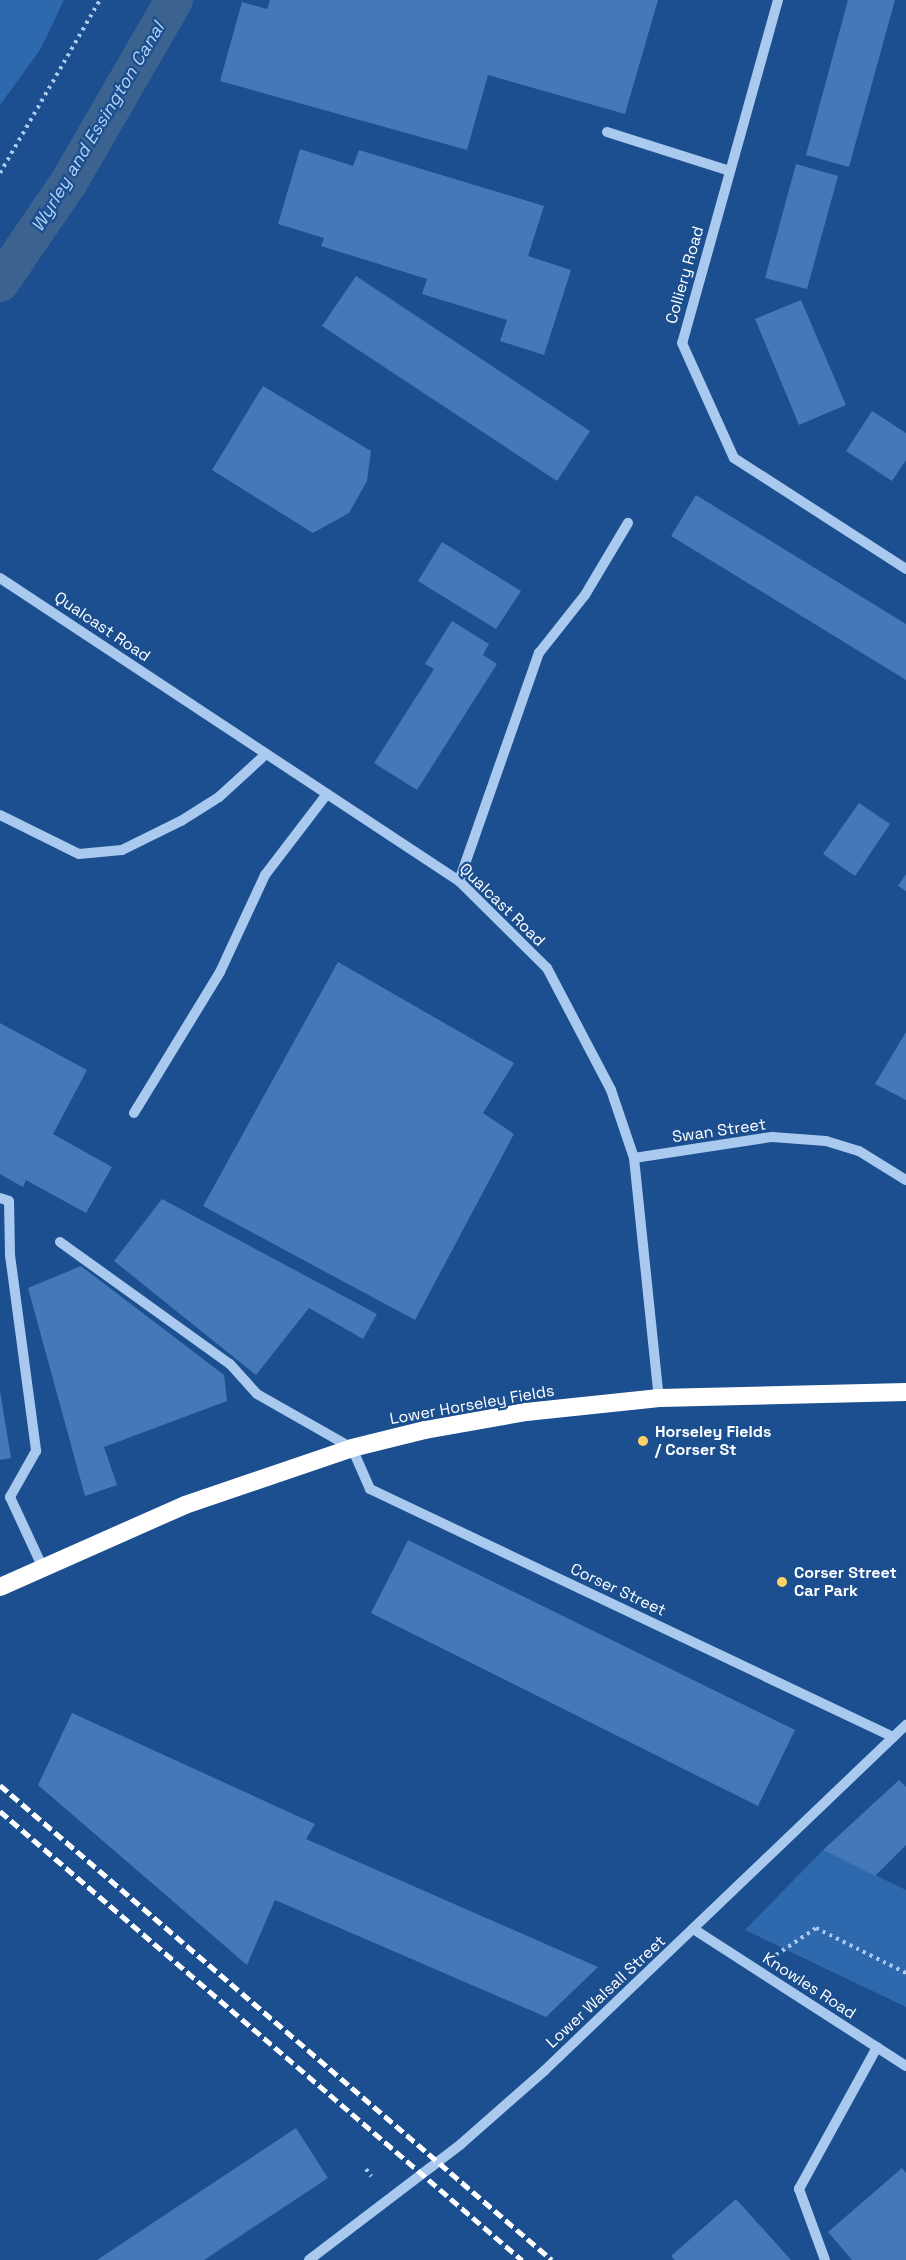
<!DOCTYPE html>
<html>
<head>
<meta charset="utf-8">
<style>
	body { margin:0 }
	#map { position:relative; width:906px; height:2260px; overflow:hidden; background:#1b4f8f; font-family:"Space Grotesk",sans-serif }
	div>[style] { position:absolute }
	.green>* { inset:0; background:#2e69ad }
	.canal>* { height:38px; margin:-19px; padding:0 19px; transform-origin:19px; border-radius:19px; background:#3c6290 }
	.building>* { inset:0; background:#4478b7 }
	.path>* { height:4px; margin-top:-2px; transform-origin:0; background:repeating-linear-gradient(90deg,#a9c9ee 0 3px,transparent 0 7.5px) }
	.minor>* { height:10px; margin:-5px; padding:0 5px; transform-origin:5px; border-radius:5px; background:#a9c9ee }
	.highway>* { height:18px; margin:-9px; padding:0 9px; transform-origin:9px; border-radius:9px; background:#fff }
	.rail>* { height:4.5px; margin-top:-2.25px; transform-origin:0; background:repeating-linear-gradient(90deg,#fff 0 10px,transparent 0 14.5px) }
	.dots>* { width:16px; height:16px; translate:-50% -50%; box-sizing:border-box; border:3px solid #1b4f8f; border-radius:50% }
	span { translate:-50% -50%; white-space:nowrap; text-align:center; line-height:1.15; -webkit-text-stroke:4.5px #1b4f8f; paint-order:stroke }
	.street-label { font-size:16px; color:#fff }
	.poi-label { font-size:16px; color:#fff; font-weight:700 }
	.left { translate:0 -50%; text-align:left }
	.water-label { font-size:18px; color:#b5d3f5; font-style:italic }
</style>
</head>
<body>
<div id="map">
	<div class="green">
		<div style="clip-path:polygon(0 0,64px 0,40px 50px,0 105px)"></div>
		<div style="clip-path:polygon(823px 1850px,906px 1890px,906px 2007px,745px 1930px)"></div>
	</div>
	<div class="canal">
		<div style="left:0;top:283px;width:122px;rotate:-55.7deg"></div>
		<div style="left:69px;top:182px;width:210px;rotate:-60deg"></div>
	</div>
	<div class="building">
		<div style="clip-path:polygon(270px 0,658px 0,625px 114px,488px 75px,467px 150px,220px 81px,242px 2px,267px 9px)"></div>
		<div style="clip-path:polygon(848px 0,895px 0,849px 167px,806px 155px)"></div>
		<div style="clip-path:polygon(300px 149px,353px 166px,359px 150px,544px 206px,528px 256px,571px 270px,544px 355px,500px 341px,507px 320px,422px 294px,427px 279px,321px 246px,324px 238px,278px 224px)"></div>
		<div style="clip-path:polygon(796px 164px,838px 176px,807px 289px,765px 278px)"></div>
		<div style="clip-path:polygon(356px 276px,590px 431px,557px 481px,322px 326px)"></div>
		<div style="clip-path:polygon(801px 300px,846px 405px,799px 425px,755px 319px)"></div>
		<div style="clip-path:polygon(263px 386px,371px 451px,367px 481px,349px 513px,313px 533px,212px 470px)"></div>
		<div style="clip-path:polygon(872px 411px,906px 433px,906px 460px,892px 481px,846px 451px)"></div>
		<div style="clip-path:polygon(696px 495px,906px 624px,906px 680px,671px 536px)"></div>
		<div style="clip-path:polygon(442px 542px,521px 591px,496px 629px,418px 581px)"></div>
		<div style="clip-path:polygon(452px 621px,489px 644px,483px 655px,497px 664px,417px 790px,374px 763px,434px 669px,425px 664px)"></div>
		<div style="clip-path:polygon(859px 803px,890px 824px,855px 876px,823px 854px)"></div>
		<div style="clip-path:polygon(906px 874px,906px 891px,898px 886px)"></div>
		<div style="clip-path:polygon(338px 962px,514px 1063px,483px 1113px,514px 1134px,415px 1320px,203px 1206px)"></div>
		<div style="clip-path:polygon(0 1023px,87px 1070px,53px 1134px,112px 1167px,86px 1213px,26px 1180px,23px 1187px,0 1174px)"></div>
		<div style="clip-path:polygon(906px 1032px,906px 1100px,875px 1084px)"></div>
		<div style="clip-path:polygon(162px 1199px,377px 1314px,363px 1339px,309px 1308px,256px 1375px,114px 1261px)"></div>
		<div style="clip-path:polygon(81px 1266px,224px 1375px,227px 1401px,104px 1447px,117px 1485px,85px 1496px,28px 1288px)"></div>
		<div style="clip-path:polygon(0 1391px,11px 1458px,0 1460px)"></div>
		<div style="clip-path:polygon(408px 1540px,795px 1730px,758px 1806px,371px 1613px)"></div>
		<div style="clip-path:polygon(72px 1713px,315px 1824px,306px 1839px,598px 1967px,546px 2017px,275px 1900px,247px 1965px,38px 1785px)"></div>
		<div style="clip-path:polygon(899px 1780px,906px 1787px,906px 1845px,875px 1876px,823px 1850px)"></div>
		<div style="clip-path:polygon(296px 2128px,328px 2178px,204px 2260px,97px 2260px)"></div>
		<div style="clip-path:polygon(902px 2168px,906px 2173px,906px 2260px,852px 2260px,828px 2232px)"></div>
		<div style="clip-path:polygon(736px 2199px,791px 2260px,675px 2260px,671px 2256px)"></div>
	</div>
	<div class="path">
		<div style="left:0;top:173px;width:200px;rotate:-60deg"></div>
		<div style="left:776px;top:1955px;width:48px;rotate:-34deg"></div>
		<div style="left:816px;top:1928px;width:101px;rotate:26.6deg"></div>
		<div style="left:366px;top:2169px;width:9px;rotate:54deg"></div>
	</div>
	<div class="minor">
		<div style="left:778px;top:0;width:356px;rotate:105.6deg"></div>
		<div style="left:682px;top:343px;width:126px;rotate:65.7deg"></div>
		<div style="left:734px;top:458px;width:205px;rotate:32.8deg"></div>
		<div style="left:607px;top:132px;width:129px;rotate:17.6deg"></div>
		<div style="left:0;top:578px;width:550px;rotate:33.43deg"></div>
		<div style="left:459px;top:881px;width:124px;rotate:44.7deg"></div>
		<div style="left:547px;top:968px;width:138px;rotate:62.3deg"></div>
		<div style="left:611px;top:1090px;width:72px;rotate:71.3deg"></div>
		<div style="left:634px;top:1158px;width:241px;rotate:84.1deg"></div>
		<div style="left:0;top:815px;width:88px;rotate:26.3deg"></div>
		<div style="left:79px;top:854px;width:43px;rotate:-5.3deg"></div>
		<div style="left:122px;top:850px;width:66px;rotate:-26.2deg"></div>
		<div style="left:181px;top:821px;width:45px;rotate:-32.3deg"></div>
		<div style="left:219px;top:797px;width:64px;rotate:-42.5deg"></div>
		<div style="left:459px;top:881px;width:242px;rotate:-70.7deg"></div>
		<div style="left:539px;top:653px;width:74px;rotate:-51.6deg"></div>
		<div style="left:585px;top:595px;width:84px;rotate:-59.2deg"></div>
		<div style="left:134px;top:1113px;width:165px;rotate:-58.6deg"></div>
		<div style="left:220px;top:972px;width:107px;rotate:-65.1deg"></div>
		<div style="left:265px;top:875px;width:102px;rotate:-52.6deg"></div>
		<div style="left:634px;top:1158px;width:140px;rotate:-8.7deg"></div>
		<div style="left:772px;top:1137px;width:54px;rotate:4.2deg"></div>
		<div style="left:826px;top:1141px;width:34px;rotate:17deg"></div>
		<div style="left:859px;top:1151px;width:55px;rotate:31.7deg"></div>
		<div style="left:0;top:1198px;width:9px;rotate:18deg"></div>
		<div style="left:9px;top:1201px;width:54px;rotate:88.9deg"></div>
		<div style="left:10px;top:1255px;width:198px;rotate:82.4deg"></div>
		<div style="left:36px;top:1451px;width:53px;rotate:119.5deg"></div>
		<div style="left:10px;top:1497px;width:78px;rotate:65.1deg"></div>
		<div style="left:60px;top:1242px;width:209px;rotate:35.7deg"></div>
		<div style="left:230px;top:1364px;width:40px;rotate:48deg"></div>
		<div style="left:257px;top:1394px;width:109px;rotate:29.6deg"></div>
		<div style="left:352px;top:1448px;width:45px;rotate:66.3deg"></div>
		<div style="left:370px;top:1489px;width:579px;rotate:25.37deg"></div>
		<div style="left:695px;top:1930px;width:251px;rotate:32.8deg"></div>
		<div style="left:309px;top:2260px;width:191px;rotate:-37.3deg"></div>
		<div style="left:461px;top:2144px;width:111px;rotate:-41.3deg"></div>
		<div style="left:544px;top:2071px;width:501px;rotate:-43.71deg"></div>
		<div style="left:825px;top:2260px;width:76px;rotate:-110.1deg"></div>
		<div style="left:799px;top:2189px;width:162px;rotate:-61.2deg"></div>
	</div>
	<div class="highway">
		<div style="left:0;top:1587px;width:202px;rotate:-23.9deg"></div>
		<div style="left:185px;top:1505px;width:176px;rotate:-18.8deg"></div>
		<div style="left:352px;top:1448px;width:75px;rotate:-13.9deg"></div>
		<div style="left:425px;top:1430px;width:103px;rotate:-10.1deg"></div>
		<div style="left:526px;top:1412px;width:134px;rotate:-6deg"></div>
		<div style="left:659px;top:1398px;width:247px;rotate:-1.4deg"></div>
	</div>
	<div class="rail">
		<div style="left:0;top:1785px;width:728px;rotate:40.71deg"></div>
		<div style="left:0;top:1811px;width:689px;rotate:40.7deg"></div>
	</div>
	<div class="dots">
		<div style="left:643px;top:1441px;background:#ffd166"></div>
		<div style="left:782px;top:1582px;background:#ffd166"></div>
	</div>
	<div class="street-label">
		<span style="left:685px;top:275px;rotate:-74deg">Colliery Road</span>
		<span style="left:102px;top:627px;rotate:34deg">Qualcast Road</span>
		<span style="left:502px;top:905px;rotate:44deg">Qualcast Road</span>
		<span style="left:719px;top:1131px;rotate:-8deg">Swan Street</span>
		<span style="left:472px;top:1405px;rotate:-10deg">Lower Horseley Fields</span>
		<span style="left:618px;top:1590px;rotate:25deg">Corser Street</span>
		<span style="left:809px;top:1986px;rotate:33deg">Knowles Road</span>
		<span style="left:606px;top:1992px;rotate:-43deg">Lower Walsall Street</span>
	</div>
	<div class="poi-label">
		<span class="left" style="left:655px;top:1441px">Horseley Fields<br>/ Corser St</span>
		<span class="left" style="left:794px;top:1582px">Corser Street<br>Car Park</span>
	</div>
	<div class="water-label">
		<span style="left:98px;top:127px;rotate:-59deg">Wyrley and Essington Canal</span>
	</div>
</div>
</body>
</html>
